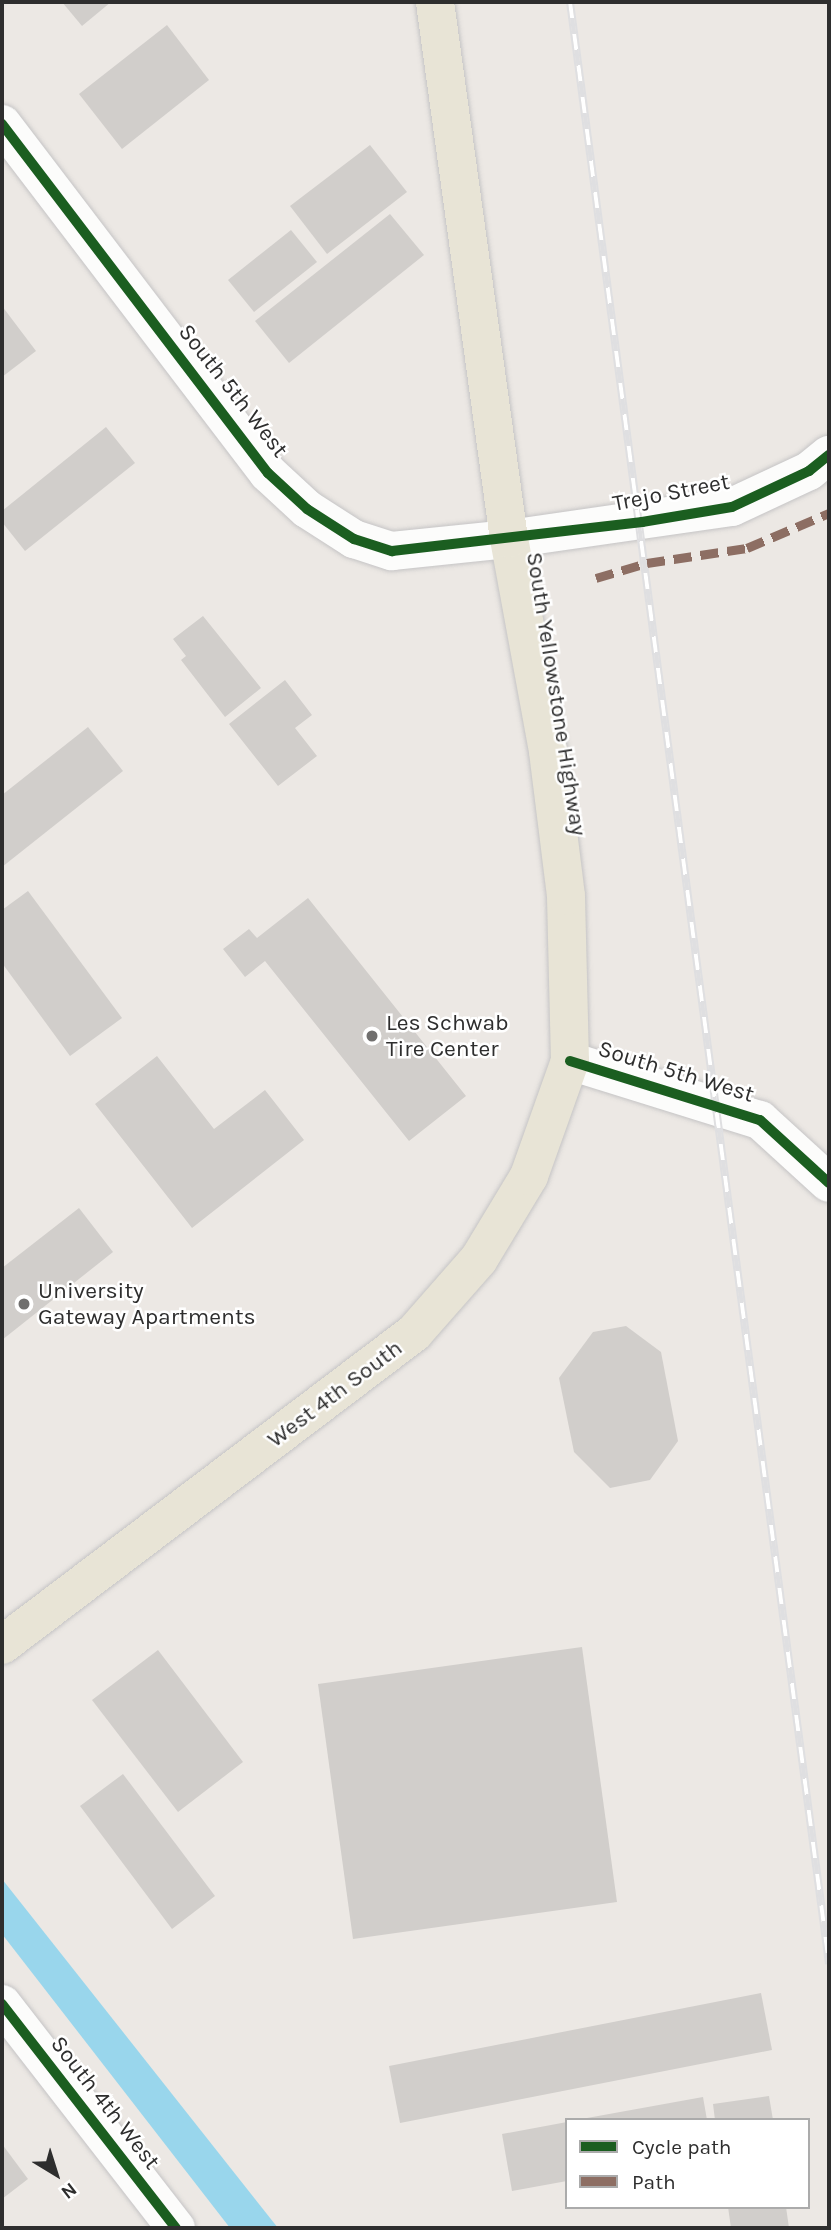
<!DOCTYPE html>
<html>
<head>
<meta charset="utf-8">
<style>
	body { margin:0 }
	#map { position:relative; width:831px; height:2230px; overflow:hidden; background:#ece8e4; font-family:Karla,sans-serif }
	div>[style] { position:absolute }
	.water>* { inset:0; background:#99d6ec }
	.building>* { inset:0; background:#d1cecb }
	.roads { filter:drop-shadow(0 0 2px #c5c4c5) drop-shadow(0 0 2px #c5c4c5) }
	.minor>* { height:38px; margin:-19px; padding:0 19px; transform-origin:19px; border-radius:19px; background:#fcfcfb }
	.tertiary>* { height:38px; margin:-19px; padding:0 19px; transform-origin:19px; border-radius:19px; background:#fcfcfb }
	.primary>* { height:38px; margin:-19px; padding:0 19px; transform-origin:19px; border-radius:19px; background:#e8e4d6 }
	.rail>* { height:8px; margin-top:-4px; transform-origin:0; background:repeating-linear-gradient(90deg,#fff 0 16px,#dfdfe1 0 32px); box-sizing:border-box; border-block:2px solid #dfdfe1 }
	.quiet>* { height:9px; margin-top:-4.5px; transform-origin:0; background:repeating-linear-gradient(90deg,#8d6e63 0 18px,transparent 0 27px) }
	.cycleway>* { height:10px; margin:-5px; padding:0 5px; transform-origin:5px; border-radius:5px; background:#1b5e20 }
	.dots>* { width:19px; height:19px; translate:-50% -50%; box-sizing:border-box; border:4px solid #fff; border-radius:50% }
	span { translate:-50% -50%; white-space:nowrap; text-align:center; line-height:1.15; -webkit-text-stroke:5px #fff; paint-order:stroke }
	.street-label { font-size:23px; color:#2e2e2e }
	.poi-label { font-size:23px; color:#2e2e2e }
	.left { translate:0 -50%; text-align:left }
	.frame { position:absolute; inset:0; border:4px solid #2e2e2e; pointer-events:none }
	.legend { position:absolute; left:565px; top:2118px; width:245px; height:91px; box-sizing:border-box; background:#fff; border:2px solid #ababab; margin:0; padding:9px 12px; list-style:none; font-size:21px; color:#2e2e2e }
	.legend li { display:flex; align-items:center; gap:14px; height:35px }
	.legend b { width:35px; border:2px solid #ababab }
	.north { position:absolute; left:21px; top:2139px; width:70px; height:70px; -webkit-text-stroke:5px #fff; paint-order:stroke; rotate:142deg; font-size:19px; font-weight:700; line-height:28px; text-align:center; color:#2e2e2e }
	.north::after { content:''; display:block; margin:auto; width:24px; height:32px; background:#2e2e2e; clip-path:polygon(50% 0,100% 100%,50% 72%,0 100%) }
</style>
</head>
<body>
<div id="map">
	<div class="water">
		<div style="clip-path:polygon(2px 1879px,278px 2228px,230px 2228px,2px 1934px)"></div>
	</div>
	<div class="building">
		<div style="clip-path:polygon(62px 2px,111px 2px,82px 26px)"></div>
		<div style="clip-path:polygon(167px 25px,209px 80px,122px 149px,79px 94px)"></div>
		<div style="clip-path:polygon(370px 145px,407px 192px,327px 254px,290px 206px)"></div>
		<div style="clip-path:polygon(390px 214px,424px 255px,289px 363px,255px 321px)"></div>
		<div style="clip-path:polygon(291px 230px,317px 262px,254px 312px,228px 280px)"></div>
		<div style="clip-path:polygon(2px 306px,36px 351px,2px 377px)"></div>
		<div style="clip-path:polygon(106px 427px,135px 463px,25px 551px,2px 522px,2px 511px)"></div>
		<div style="clip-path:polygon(203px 616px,261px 688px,225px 717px,181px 660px,186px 656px,173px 639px)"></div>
		<div style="clip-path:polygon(285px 680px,312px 715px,295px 728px,317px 756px,278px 786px,229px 724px)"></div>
		<div style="clip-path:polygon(88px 727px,123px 771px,2px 867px,2px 795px)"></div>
		<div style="clip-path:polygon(28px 891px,122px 1018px,70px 1056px,2px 963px,2px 910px)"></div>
		<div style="clip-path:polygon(308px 898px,466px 1096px,409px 1141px,265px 961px,245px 977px,223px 949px,249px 929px,257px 938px)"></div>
		<div style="clip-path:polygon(157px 1056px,214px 1129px,265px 1090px,304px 1140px,192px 1228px,95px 1104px)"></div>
		<div style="clip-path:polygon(79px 1208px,113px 1252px,2px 1340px,2px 1268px)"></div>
		<div style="clip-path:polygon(626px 1326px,661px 1352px,678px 1441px,650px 1480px,610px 1488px,574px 1452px,559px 1378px,593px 1332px)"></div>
		<div style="clip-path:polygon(582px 1647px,617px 1902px,353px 1939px,318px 1684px)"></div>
		<div style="clip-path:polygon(158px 1650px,243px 1762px,178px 1812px,92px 1700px)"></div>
		<div style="clip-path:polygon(123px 1774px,215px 1896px,172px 1929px,80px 1806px)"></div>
		<div style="clip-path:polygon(761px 1993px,772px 2050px,400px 2123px,389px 2066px)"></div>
		<div style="clip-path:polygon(769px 2096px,773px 2120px,715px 2120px,713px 2104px)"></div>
		<div style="clip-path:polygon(703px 2097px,707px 2120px,587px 2120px,587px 2118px)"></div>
		<div style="clip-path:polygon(567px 2122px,567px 2181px,512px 2191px,502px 2134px)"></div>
		<div style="clip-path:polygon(2px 2144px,28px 2179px,2px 2199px)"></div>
		<div style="clip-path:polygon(728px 2207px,786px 2207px,789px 2228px,731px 2228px)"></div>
	</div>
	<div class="roads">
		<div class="minor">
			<div style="left:509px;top:539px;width:225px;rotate:-8.2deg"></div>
			<div style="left:732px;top:507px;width:85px;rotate:-25.1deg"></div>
			<div style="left:809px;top:471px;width:26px;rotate:-39deg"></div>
			<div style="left:2px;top:2004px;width:284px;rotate:52.2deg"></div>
		</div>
		<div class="tertiary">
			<div style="left:2px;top:124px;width:439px;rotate:52.7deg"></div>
			<div style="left:268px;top:473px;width:53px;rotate:42.7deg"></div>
			<div style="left:307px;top:509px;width:56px;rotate:32.6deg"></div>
			<div style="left:354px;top:539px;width:40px;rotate:18deg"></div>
			<div style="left:392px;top:551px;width:118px;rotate:-5.9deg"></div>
			<div style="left:570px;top:1061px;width:199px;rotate:17.3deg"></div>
			<div style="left:760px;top:1120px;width:93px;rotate:42.4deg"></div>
		</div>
		<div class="primary">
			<div style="left:2px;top:1645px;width:517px;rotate:-37.14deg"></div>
			<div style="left:414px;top:1333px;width:98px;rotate:-48.7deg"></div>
			<div style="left:479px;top:1259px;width:97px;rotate:-58.9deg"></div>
			<div style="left:529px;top:1176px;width:122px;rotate:-70.4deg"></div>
			<div style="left:570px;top:1061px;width:165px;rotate:-91.4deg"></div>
			<div style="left:566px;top:896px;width:146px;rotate:-97.1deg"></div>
			<div style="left:548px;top:751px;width:216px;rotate:-100.4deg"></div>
			<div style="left:509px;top:539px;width:542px;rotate:-97.85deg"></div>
		</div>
	</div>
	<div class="rail">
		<div style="left:570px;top:2px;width:1979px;rotate:82.48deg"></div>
	</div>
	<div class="quiet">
		<div style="left:596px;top:578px;width:53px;rotate:-16.4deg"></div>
		<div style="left:647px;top:563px;width:101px;rotate:-8.5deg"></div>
		<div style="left:747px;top:548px;width:89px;rotate:-23.1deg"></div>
	</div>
	<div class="cycleway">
		<div style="left:2px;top:124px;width:439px;rotate:52.7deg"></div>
		<div style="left:268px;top:473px;width:53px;rotate:42.7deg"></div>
		<div style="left:307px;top:509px;width:56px;rotate:32.6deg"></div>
		<div style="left:354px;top:539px;width:40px;rotate:18deg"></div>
		<div style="left:392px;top:551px;width:252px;rotate:-6.6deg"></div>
		<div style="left:642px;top:522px;width:91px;rotate:-9.5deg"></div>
		<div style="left:732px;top:507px;width:85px;rotate:-25.1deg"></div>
		<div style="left:809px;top:471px;width:26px;rotate:-39deg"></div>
		<div style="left:570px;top:1061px;width:199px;rotate:17.3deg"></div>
		<div style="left:760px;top:1120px;width:93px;rotate:42.4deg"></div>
		<div style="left:2px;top:2004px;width:284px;rotate:52.2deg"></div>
	</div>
	<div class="dots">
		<div style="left:372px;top:1036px;background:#706f6e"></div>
		<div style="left:24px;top:1304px;background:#706f6e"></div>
	</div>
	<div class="street-label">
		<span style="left:233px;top:391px;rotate:52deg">South 5th West</span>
		<span style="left:671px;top:493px;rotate:-11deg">Trejo Street</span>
		<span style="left:556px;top:694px;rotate:81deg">South Yellowstone Highway</span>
		<span style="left:676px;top:1072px;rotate:17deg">South 5th West</span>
		<span style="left:335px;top:1394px;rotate:-37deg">West 4th South</span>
		<span style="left:105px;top:2103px;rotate:52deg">South 4th West</span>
	</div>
	<div class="poi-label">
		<span class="left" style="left:386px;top:1036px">Les Schwab<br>Tire Center</span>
		<span class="left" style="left:38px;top:1304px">University<br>Gateway Apartments</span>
	</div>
	<div class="frame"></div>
	<ul class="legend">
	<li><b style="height:9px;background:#1b5e20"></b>Cycle path</li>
	<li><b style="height:9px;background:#8d6e63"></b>Path</li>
	</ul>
	<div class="north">N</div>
</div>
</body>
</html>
